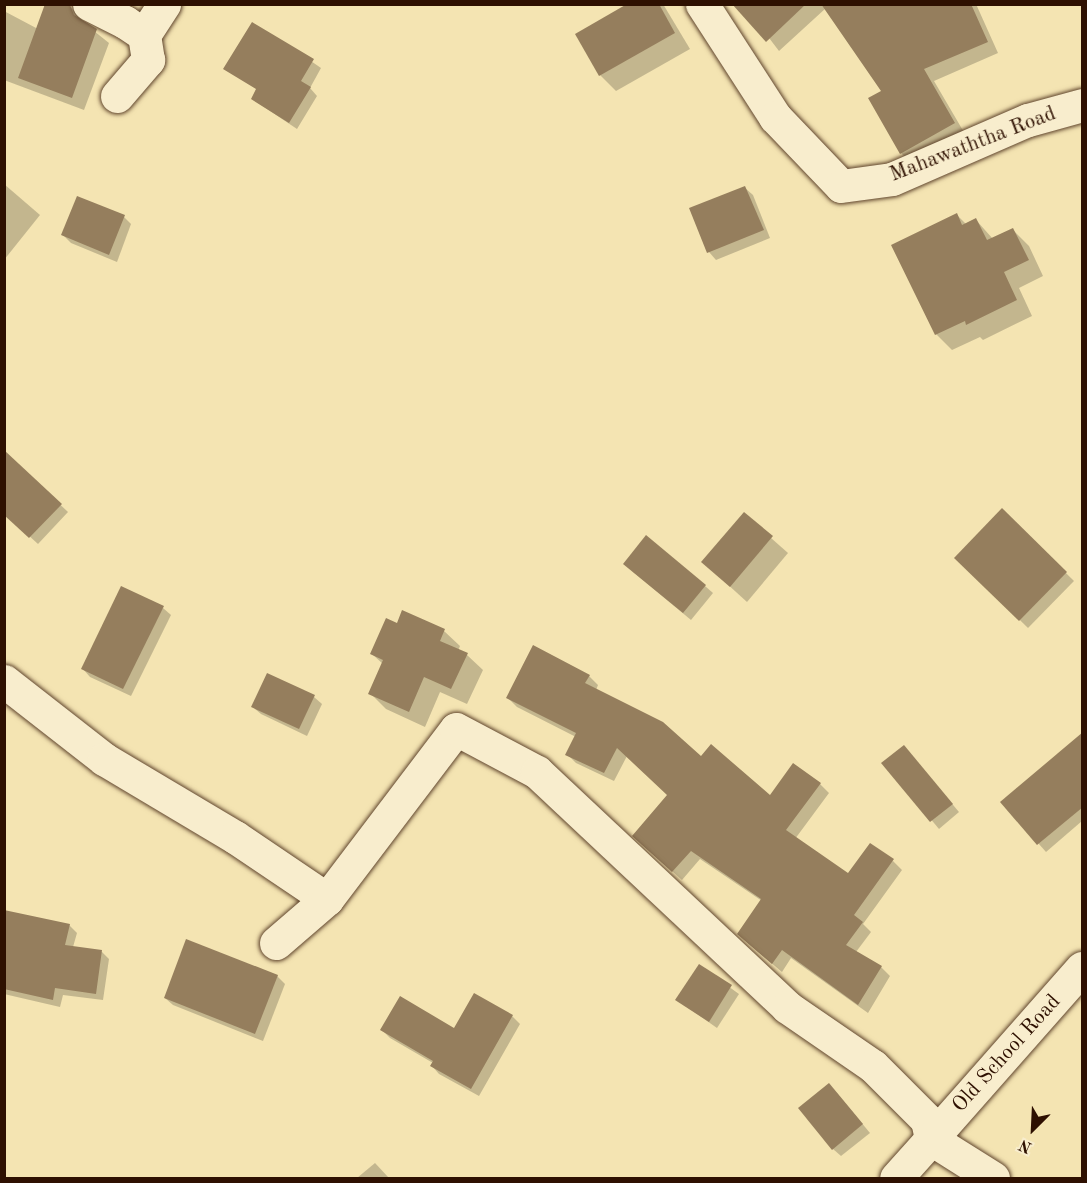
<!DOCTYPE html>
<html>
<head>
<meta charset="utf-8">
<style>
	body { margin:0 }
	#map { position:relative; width:1087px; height:1183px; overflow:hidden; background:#f4e4b2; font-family:"Old Standard TT",serif }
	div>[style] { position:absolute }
	.shadow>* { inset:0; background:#0003 }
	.building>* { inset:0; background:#957e5d }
	.roads { filter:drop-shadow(0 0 2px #60452d) drop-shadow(0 0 2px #60452d) }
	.minor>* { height:33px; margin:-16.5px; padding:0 16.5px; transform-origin:16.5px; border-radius:16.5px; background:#f8edcd }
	span { translate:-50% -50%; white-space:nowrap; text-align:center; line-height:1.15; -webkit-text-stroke:5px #f8edcd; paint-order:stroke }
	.street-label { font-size:21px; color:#2e1001 }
	.frame { position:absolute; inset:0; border:6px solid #2e1001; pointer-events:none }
	.north { position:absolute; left:1003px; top:1099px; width:60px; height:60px; -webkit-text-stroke:4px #f8edcd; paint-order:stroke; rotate:204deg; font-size:16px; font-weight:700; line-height:24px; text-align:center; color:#2e1001 }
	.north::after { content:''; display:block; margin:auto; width:21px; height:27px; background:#2e1001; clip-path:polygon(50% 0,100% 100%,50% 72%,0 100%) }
</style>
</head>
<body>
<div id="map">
	<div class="shadow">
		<div style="clip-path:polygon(47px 4px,70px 6px,84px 23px,109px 43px,84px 110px,4px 80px,4px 11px,38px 29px)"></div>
		<div style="clip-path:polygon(630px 4px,663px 4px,690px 49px,616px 91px,600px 75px)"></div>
		<div style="clip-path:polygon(743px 4px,976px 4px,998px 53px,934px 81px,965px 134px,912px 164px,901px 153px,884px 91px,826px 8px,779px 51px)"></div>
		<div style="clip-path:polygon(279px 39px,321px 68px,310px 88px,317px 96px,297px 129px,252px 99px)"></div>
		<div style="clip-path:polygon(4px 184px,40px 215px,4px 260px)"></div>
		<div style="clip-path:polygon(745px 188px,753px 195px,770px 238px,716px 260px,709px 252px)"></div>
		<div style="clip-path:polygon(957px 215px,966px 224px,976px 220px,993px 239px,1013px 230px,1029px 246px,1043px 276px,1019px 288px,1032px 316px,983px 340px,980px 337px,952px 350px,936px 334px)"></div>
		<div style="clip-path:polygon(124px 217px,131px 224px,117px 262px,71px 243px,63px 235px)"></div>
		<div style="clip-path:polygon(14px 461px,68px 512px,38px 544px,4px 513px)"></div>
		<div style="clip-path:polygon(1002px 510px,1074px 581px,1028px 628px,956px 558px)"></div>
		<div style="clip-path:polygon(744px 514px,788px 553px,747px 602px,703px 562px)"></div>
		<div style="clip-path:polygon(632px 571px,705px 586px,713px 593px,691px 620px)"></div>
		<div style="clip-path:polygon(163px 608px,171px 615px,131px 696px,90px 677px,83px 669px)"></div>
		<div style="clip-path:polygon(397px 625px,444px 631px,460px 646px,458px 651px,467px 655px,483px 670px,467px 704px,440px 692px,425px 727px,386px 709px,370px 693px,383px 664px,372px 654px)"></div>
		<div style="clip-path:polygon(589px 676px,598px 685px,596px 690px,701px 758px,770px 798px,820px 784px,829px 793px,795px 839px,849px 875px,893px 861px,902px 870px,863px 924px,871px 932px,856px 952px,881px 967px,890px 976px,868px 1013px,791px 958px,782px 972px,748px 943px,762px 901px,700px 859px,682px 880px,643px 845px,669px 795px,627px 756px,614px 781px,576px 763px,567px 754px,576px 737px,517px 707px,508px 698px)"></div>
		<div style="clip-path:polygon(314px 697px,322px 704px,307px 736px,261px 714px,253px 707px)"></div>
		<div style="clip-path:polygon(1082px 734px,1082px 821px,1046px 852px,1002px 802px)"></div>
		<div style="clip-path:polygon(911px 755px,959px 812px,939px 829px,884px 763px)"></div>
		<div style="clip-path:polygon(5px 911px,69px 925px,77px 933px,73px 947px,102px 952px,109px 959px,103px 1000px,63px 995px,60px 1007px,4px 994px)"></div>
		<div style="clip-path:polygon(700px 966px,739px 994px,717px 1028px,677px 1000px)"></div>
		<div style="clip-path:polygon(277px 976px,285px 984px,263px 1041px,173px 1005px,165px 998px)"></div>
		<div style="clip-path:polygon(475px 995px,512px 1016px,520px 1024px,479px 1096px,439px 1074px,432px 1066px,433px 1063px,390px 1038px,382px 1030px,455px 1030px)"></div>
		<div style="clip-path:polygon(836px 1092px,870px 1133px,841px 1156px,833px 1149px)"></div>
		<div style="clip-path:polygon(375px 1163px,389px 1178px,357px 1178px)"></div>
	</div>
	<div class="building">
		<div style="clip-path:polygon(45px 4px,70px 5px,74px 15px,97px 29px,72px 98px,18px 78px)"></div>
		<div style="clip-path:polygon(627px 4px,659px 4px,675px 33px,599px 76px,575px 34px)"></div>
		<div style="clip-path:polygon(732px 4px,806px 4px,766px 42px)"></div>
		<div style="clip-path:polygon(821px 4px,971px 4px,988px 42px,924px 69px,955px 123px,900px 154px,868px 98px,881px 91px)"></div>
		<div style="clip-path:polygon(252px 22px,314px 59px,301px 81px,311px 87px,289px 123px,251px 99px,256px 89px,223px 69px)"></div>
		<div style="clip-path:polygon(745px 186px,764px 230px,707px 253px,689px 208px)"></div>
		<div style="clip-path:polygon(77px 196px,125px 215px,109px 255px,61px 235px)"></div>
		<div style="clip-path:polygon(957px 213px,962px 225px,976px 218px,987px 240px,1013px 228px,1029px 260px,1004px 272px,1017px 300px,966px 325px,965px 321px,935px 335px,891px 245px)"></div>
		<div style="clip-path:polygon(4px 450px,62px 504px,29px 538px,4px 515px)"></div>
		<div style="clip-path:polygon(1002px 508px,1067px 572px,1019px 621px,954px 558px)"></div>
		<div style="clip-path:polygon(744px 512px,773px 536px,730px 587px,701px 562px)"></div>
		<div style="clip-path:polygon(646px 535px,706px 585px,683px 613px,623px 564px)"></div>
		<div style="clip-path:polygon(121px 586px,164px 606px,123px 689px,81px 669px)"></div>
		<div style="clip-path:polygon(402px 610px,445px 629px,440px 641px,468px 653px,451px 689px,424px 677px,409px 712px,368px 694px,383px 660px,370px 654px,386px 618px,397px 623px)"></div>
		<div style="clip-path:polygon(533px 645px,590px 675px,585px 683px,663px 722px,701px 756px,711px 744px,770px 795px,793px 763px,821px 783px,786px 830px,848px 873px,870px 843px,894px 859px,854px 915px,863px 922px,846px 945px,882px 966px,858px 1005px,782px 950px,772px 964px,737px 934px,761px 899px,691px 851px,672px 872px,632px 836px,667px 795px,617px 748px,604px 773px,565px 755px,576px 733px,506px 698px)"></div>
		<div style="clip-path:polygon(267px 673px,315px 695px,299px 729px,251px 707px)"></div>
		<div style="clip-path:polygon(1083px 732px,1083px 807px,1037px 845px,1000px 802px)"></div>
		<div style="clip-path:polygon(904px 745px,953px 804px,930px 822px,881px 763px)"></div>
		<div style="clip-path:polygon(4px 910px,70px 924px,65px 945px,102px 950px,96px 994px,55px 988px,53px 1000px,4px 989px)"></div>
		<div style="clip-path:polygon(186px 939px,278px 975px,255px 1034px,164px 998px)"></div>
		<div style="clip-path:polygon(699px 964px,732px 985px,709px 1022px,675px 1000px)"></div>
		<div style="clip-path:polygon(474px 993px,513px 1015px,471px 1089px,430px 1066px,433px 1061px,380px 1030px,400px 996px,454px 1028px)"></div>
		<div style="clip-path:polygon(829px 1083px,863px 1124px,832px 1150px,798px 1108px)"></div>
	</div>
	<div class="roads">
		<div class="minor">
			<div style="left:89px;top:4px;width:40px;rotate:26.6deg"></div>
			<div style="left:125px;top:22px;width:23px;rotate:34deg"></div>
			<div style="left:702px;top:4px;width:135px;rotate:57.1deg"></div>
			<div style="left:775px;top:117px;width:95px;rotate:46.3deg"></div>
			<div style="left:841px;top:186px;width:51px;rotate:-7.8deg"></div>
			<div style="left:892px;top:179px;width:148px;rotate:-23.5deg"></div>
			<div style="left:1028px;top:120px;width:56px;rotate:-15.5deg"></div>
			<div style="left:117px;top:96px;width:48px;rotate:-49.3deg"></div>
			<div style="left:148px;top:60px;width:25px;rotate:-99deg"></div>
			<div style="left:144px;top:35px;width:37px;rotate:-57deg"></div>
			<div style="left:4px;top:681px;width:127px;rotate:38deg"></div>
			<div style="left:104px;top:759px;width:152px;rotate:30.8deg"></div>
			<div style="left:235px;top:837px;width:111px;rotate:34deg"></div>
			<div style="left:276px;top:943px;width:67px;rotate:-40.8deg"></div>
			<div style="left:327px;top:899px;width:213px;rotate:-52.8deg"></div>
			<div style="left:456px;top:729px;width:92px;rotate:28deg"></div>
			<div style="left:537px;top:772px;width:343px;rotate:43.2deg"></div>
			<div style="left:787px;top:1007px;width:104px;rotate:34.5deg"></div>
			<div style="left:873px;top:1066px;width:76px;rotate:45deg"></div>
			<div style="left:927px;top:1120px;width:19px;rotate:78deg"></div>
			<div style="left:931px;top:1139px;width:52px;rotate:131.9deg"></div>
			<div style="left:993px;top:1178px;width:73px;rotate:-147.8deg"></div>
			<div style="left:931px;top:1139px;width:228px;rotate:-48.6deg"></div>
		</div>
	</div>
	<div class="street-label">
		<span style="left:973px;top:145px;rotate:-21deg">Mahawaththa Road</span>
		<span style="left:1007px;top:1054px;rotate:-48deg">Old School Road</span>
	</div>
	<div class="frame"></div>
	<div class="north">N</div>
</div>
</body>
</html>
